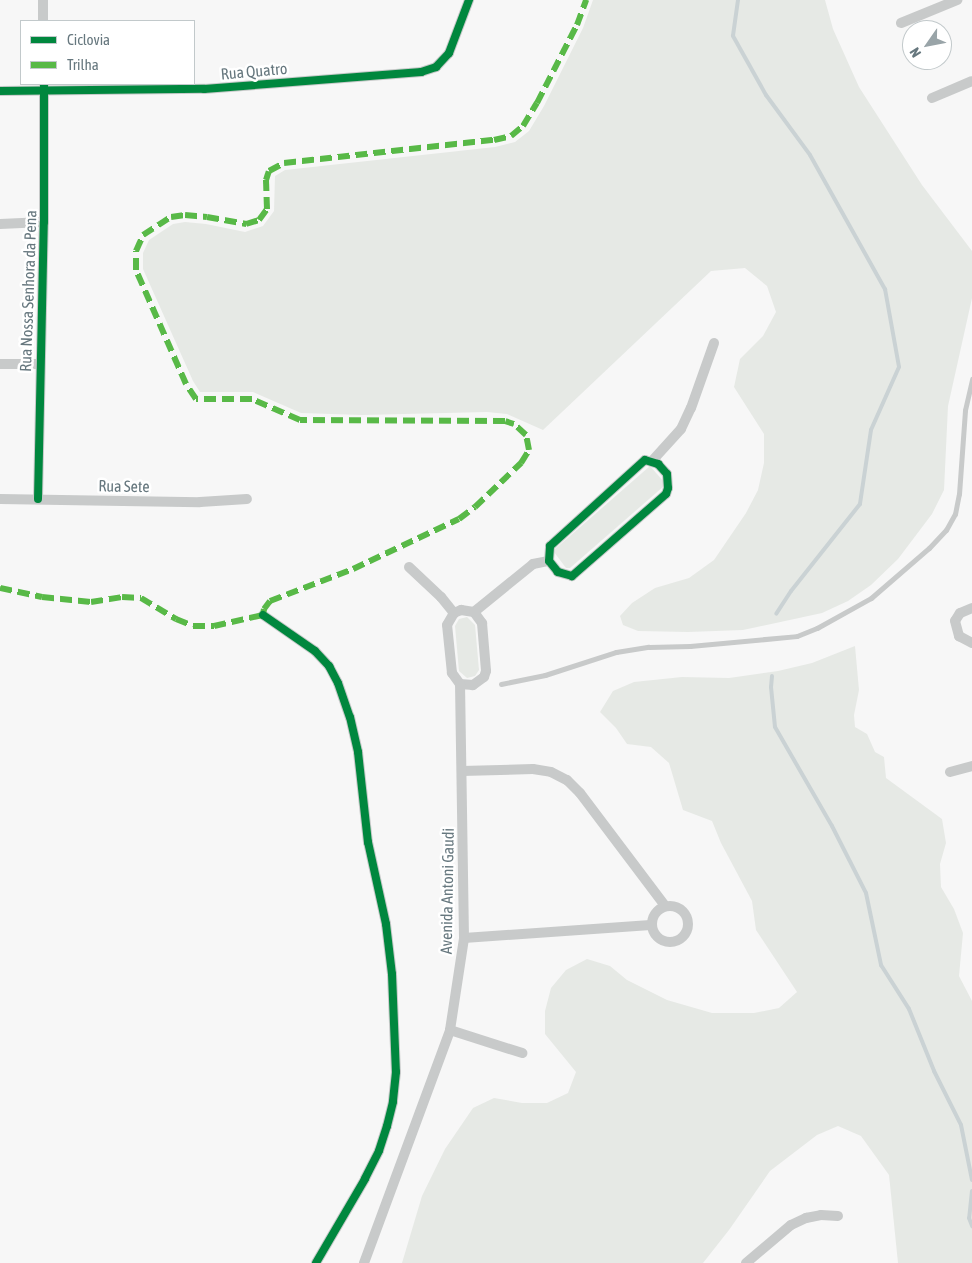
<!DOCTYPE html>
<html>
<head>
<meta charset="utf-8">
<style>
	body { margin:0 }
	#map { position:relative; width:972px; height:1263px; overflow:hidden; background:#f7f7f7; font-family:"Asap Condensed",sans-serif }
	div>[style] { position:absolute }
	.green>* { inset:0; background:#e6e9e5 }
	.stream>* { height:4px; margin:-2px; padding:0 2px; transform-origin:2px; border-radius:2px; background:#cad2d4 }
	.lane>* { height:5px; margin:-2.5px; padding:0 2.5px; transform-origin:2.5px; border-radius:2.5px; background:#c8caca }
	.street>* { height:10px; margin:-5px; padding:0 5px; transform-origin:5px; border-radius:5px; background:#c8caca }
	.street>.ring { margin:-5px; padding:0; box-sizing:content-box; background:none; border:10px solid #c8caca; border-radius:50% }
	.quiet>* { height:6px; margin-top:-3px; transform-origin:0; background:repeating-linear-gradient(90deg,#58b947 0 12px,transparent 0 18px) }
	.cycleway>* { height:8px; margin:-4px; padding:0 4px; transform-origin:4px; border-radius:4px; background:#00873e }
	span { translate:-50% -50%; white-space:nowrap; text-align:center; line-height:1.15; -webkit-text-stroke:5px #fff; paint-order:stroke }
	.street-label { font-size:16px; color:#66777e }
	.legend { position:absolute; left:20px; top:20px; width:175px; height:65px; box-sizing:border-box; background:#fff; border:1px solid #c2c9cb; margin:0; padding:6px 9px; list-style:none; font-size:15px; color:#66777e }
	.legend li { display:flex; align-items:center; gap:10px; height:25px }
	.legend b { width:25px; border:1px solid #c2c9cb }
	.north { position:absolute; left:902px; top:20px; width:50px; height:50px; box-sizing:border-box; background:#fff; border:1px solid #c2c9cb; border-radius:50%; rotate:237deg; font-size:14px; font-weight:700; line-height:20px; text-align:center; color:#66777e }
	.north::after { content:''; display:block; margin:auto; width:18px; height:22px; background:#99a4a8; clip-path:polygon(50% 0,100% 100%,50% 72%,0 100%) }
</style>
</head>
<body>
<div id="map">
	<div class="green">
		<div style="clip-path:polygon(593px 0,825px 0,833px 29px,859px 87px,922px 185px,972px 251px,972px 298px,948px 406px,944px 490px,932px 514px,898px 559px,871px 585px,848px 601px,822px 613px,743px 630px,688px 632px,638px 631px,623px 625px,620px 616px,632px 603px,655px 588px,689px 578px,714px 560px,746px 513px,758px 490px,764px 463px,764px 434px,734px 387px,740px 359px,763px 336px,776px 312px,767px 286px,745px 268px,711px 271px,543px 430px,507px 414px,487px 412px,362px 415px,301px 413px,253px 392px,200px 392px,193px 381px,143px 269px,143px 253px,149px 240px,173px 224px,185px 222px,206px 224px,245px 232px,263px 226px,274px 211px,275px 176px,285px 170px,495px 147px,515px 142px,529px 131px,544px 106px,583px 28px)"></div>
		<div style="clip-path:polygon(650px 466px,664px 482px,664px 486px,570px 568px,566px 568px,554px 552px,555px 549px)"></div>
		<div style="clip-path:polygon(467px 617px,475px 625px,479px 670px,475px 676px,467px 678px,459px 671px,455px 626px,459px 619px)"></div>
		<div style="clip-path:polygon(855px 646px,859px 690px,854px 715px,855px 727px,867px 734px,875px 752px,884px 757px,886px 778px,942px 819px,946px 843px,940px 864px,941px 887px,954px 909px,963px 933px,959px 976px,972px 1001px,972px 1263px,898px 1263px,889px 1175px,861px 1136px,838px 1126px,817px 1135px,770px 1171px,729px 1230px,703px 1263px,402px 1263px,422px 1196px,445px 1149px,473px 1108px,494px 1098px,522px 1103px,547px 1103px,568px 1093px,576px 1072px,545px 1034px,545px 1011px,551px 988px,566px 970px,587px 959px,610px 966px,627px 980px,667px 1000px,712px 1013px,754px 1013px,779px 1008px,797px 992px,756px 930px,752px 901px,721px 843px,712px 821px,683px 810px,669px 763px,651px 747px,627px 744px,616px 728px,600px 712px,613px 691px,634px 682px,682px 677px,729px 678px,778px 671px,812px 663px)"></div>
	</div>
	<div class="stream">
		<div style="left:738px;top:0;width:36px;rotate:98deg"></div>
		<div style="left:733px;top:36px;width:68px;rotate:60.8deg"></div>
		<div style="left:766px;top:95px;width:74px;rotate:53.7deg"></div>
		<div style="left:810px;top:155px;width:154px;rotate:60.8deg"></div>
		<div style="left:885px;top:289px;width:79px;rotate:79.8deg"></div>
		<div style="left:899px;top:367px;width:69px;rotate:114deg"></div>
		<div style="left:871px;top:430px;width:75px;rotate:98.5deg"></div>
		<div style="left:860px;top:504px;width:111px;rotate:128.4deg"></div>
		<div style="left:791px;top:591px;width:27px;rotate:123deg"></div>
		<div style="left:772px;top:676px;width:11px;rotate:95deg"></div>
		<div style="left:771px;top:687px;width:40px;rotate:84.3deg"></div>
		<div style="left:775px;top:727px;width:114px;rotate:60.1deg"></div>
		<div style="left:832px;top:826px;width:75px;rotate:63.1deg"></div>
		<div style="left:866px;top:893px;width:74px;rotate:78.2deg"></div>
		<div style="left:881px;top:965px;width:52px;rotate:57.5deg"></div>
		<div style="left:909px;top:1009px;width:67px;rotate:68deg"></div>
		<div style="left:934px;top:1071px;width:60px;rotate:63.4deg"></div>
		<div style="left:961px;top:1125px;width:56px;rotate:78.7deg"></div>
		<div style="left:972px;top:1191px;width:27px;rotate:96deg"></div>
		<div style="left:969px;top:1218px;width:9px;rotate:69deg"></div>
	</div>
	<div class="lane">
		<div style="left:501px;top:684px;width:45px;rotate:-11.6deg"></div>
		<div style="left:545px;top:675px;width:75px;rotate:-17.9deg"></div>
		<div style="left:616px;top:652px;width:33px;rotate:-9deg"></div>
		<div style="left:649px;top:647px;width:41px;rotate:-1.4deg"></div>
		<div style="left:690px;top:646px;width:107px;rotate:-5.3deg"></div>
		<div style="left:797px;top:636px;width:22px;rotate:-22deg"></div>
		<div style="left:817px;top:628px;width:62px;rotate:-29.1deg"></div>
		<div style="left:871px;top:598px;width:77px;rotate:-40.8deg"></div>
		<div style="left:929px;top:548px;width:25px;rotate:-47deg"></div>
		<div style="left:946px;top:530px;width:18px;rotate:-61deg"></div>
		<div style="left:955px;top:514px;width:20px;rotate:-79deg"></div>
		<div style="left:959px;top:494px;width:84px;rotate:-85.9deg"></div>
		<div style="left:965px;top:410px;width:32px;rotate:-77deg"></div>
	</div>
	<div class="street">
		<div style="left:43px;top:0;width:21px;rotate:90deg"></div>
		<div style="left:901px;top:23px;width:61px;rotate:-22.3deg"></div>
		<div style="left:0;top:91px;width:204px;rotate:-0.6deg"></div>
		<div style="left:204px;top:89px;width:218px;rotate:-4.5deg"></div>
		<div style="left:421px;top:72px;width:16px;rotate:-18deg"></div>
		<div style="left:436px;top:67px;width:19px;rotate:-47deg"></div>
		<div style="left:449px;top:53px;width:57px;rotate:-69.3deg"></div>
		<div style="left:932px;top:98px;width:43px;rotate:-23deg"></div>
		<div style="left:0;top:224px;width:44px;rotate:-2.6deg"></div>
		<div style="left:0;top:364px;width:40px"></div>
		<div style="left:645px;top:460px;width:14px;rotate:17deg"></div>
		<div style="left:658px;top:464px;width:13px;rotate:48deg"></div>
		<div style="left:667px;top:474px;width:14px;rotate:86deg"></div>
		<div style="left:668px;top:488px;width:6px;rotate:108deg"></div>
		<div style="left:666px;top:494px;width:125px;rotate:138.9deg"></div>
		<div style="left:572px;top:576px;width:15px;rotate:-164deg"></div>
		<div style="left:558px;top:572px;width:14px;rotate:-129deg"></div>
		<div style="left:549px;top:561px;width:15px;rotate:-86deg"></div>
		<div style="left:550px;top:546px;width:128px;rotate:-42.2deg"></div>
		<div style="left:652px;top:461px;width:43px;rotate:-47.8deg"></div>
		<div style="left:681px;top:429px;width:23px;rotate:-65deg"></div>
		<div style="left:691px;top:408px;width:69px;rotate:-70.5deg"></div>
		<div style="left:0;top:499px;width:200px;rotate:0.9deg"></div>
		<div style="left:200px;top:502px;width:47px;rotate:-3.7deg"></div>
		<div style="left:38px;top:499px;width:277px;rotate:-88.8deg"></div>
		<div style="left:44px;top:222px;width:138px;rotate:-90deg"></div>
		<div style="left:409px;top:567px;width:44px;rotate:43.2deg"></div>
		<div style="left:441px;top:597px;width:21px;rotate:51deg"></div>
		<div style="left:972px;top:608px;width:13px;rotate:157deg"></div>
		<div style="left:960px;top:613px;width:9px;rotate:122deg"></div>
		<div style="left:955px;top:621px;width:16px;rotate:75deg"></div>
		<div style="left:959px;top:636px;width:15px;rotate:28deg"></div>
		<div style="left:461px;top:610px;width:13px;rotate:9deg"></div>
		<div style="left:474px;top:612px;width:14px;rotate:54deg"></div>
		<div style="left:482px;top:623px;width:48px;rotate:85.2deg"></div>
		<div style="left:486px;top:671px;width:6px;rotate:108deg"></div>
		<div style="left:484px;top:677px;width:14px;rotate:144deg"></div>
		<div style="left:473px;top:685px;width:13px;rotate:-176deg"></div>
		<div style="left:460px;top:684px;width:14px;rotate:-126deg"></div>
		<div style="left:452px;top:673px;width:48px;rotate:-95.9deg"></div>
		<div style="left:447px;top:625px;width:14px;rotate:-60deg"></div>
		<div style="left:454px;top:613px;width:8px;rotate:-23deg"></div>
		<div style="left:474px;top:612px;width:76px;rotate:-39.1deg"></div>
		<div style="left:533px;top:564px;width:16px;rotate:-11deg"></div>
		<div style="left:263px;top:615px;width:63px;rotate:34.7deg"></div>
		<div style="left:315px;top:651px;width:21px;rotate:47deg"></div>
		<div style="left:329px;top:666px;width:19px;rotate:62deg"></div>
		<div style="left:338px;top:683px;width:36px;rotate:71deg"></div>
		<div style="left:350px;top:717px;width:36px;rotate:77deg"></div>
		<div style="left:358px;top:752px;width:91px;rotate:83.7deg"></div>
		<div style="left:368px;top:842px;width:84px;rotate:77.6deg"></div>
		<div style="left:386px;top:924px;width:50px;rotate:83.2deg"></div>
		<div style="left:392px;top:974px;width:98px;rotate:87.7deg"></div>
		<div style="left:396px;top:1072px;width:30px;rotate:96deg"></div>
		<div style="left:393px;top:1102px;width:25px;rotate:104deg"></div>
		<div style="left:387px;top:1126px;width:26px;rotate:108deg"></div>
		<div style="left:379px;top:1151px;width:31px;rotate:117deg"></div>
		<div style="left:365px;top:1179px;width:97px;rotate:120.3deg"></div>
		<div style="left:462px;top:771px;width:71px;rotate:-1.6deg"></div>
		<div style="left:533px;top:769px;width:18px;rotate:9deg"></div>
		<div style="left:551px;top:772px;width:18px;rotate:27deg"></div>
		<div style="left:567px;top:780px;width:18px;rotate:45deg"></div>
		<div style="left:580px;top:793px;width:141px;rotate:53deg"></div>
		<div style="left:950px;top:772px;width:23px;rotate:-15deg"></div>
		<div class="ring" style="left:652px;top:906px;width:26px;height:26px"></div>
		<div style="left:464px;top:938px;width:187px;rotate:-4deg"></div>
		<div style="left:450px;top:1030px;width:76px;rotate:17.7deg"></div>
		<div style="left:364px;top:1263px;width:248px;rotate:-69.7deg"></div>
		<div style="left:450px;top:1030px;width:93px;rotate:-81.3deg"></div>
		<div style="left:464px;top:938px;width:254px;rotate:-90.9deg"></div>
		<div style="left:746px;top:1263px;width:59px;rotate:-40.2deg"></div>
		<div style="left:791px;top:1225px;width:17px;rotate:-25deg"></div>
		<div style="left:806px;top:1218px;width:15px;rotate:-11deg"></div>
		<div style="left:821px;top:1215px;width:17px;rotate:3deg"></div>
	</div>
	<div class="quiet">
		<div style="left:0;top:588px;width:43px;rotate:12.1deg"></div>
		<div style="left:42px;top:597px;width:49px;rotate:5.8deg"></div>
		<div style="left:91px;top:602px;width:31px;rotate:-9deg"></div>
		<div style="left:122px;top:597px;width:19px;rotate:3deg"></div>
		<div style="left:141px;top:598px;width:41px;rotate:31deg"></div>
		<div style="left:176px;top:619px;width:18px;rotate:22deg"></div>
		<div style="left:193px;top:626px;width:21px"></div>
		<div style="left:214px;top:626px;width:50px;rotate:-12.7deg"></div>
		<div style="left:263px;top:615px;width:6px;rotate:-81deg"></div>
		<div style="left:264px;top:609px;width:10px;rotate:-53deg"></div>
		<div style="left:270px;top:601px;width:89px;rotate:-21.1deg"></div>
		<div style="left:353px;top:569px;width:117px;rotate:-25.3deg"></div>
		<div style="left:459px;top:519px;width:20px;rotate:-37deg"></div>
		<div style="left:475px;top:507px;width:64px;rotate:-43.7deg"></div>
		<div style="left:521px;top:463px;width:15px;rotate:-58deg"></div>
		<div style="left:529px;top:450px;width:15px;rotate:-101deg"></div>
		<div style="left:526px;top:435px;width:16px;rotate:-137deg"></div>
		<div style="left:514px;top:424px;width:9px;rotate:-162deg"></div>
		<div style="left:505px;top:421px;width:205px;rotate:-179.7deg"></div>
		<div style="left:300px;top:420px;width:52px;rotate:-156.4deg"></div>
		<div style="left:252px;top:399px;width:56px;rotate:180deg"></div>
		<div style="left:196px;top:399px;width:18px;rotate:-124deg"></div>
		<div style="left:186px;top:384px;width:124px;rotate:-113.7deg"></div>
		<div style="left:136px;top:270px;width:19px;rotate:-90deg"></div>
		<div style="left:136px;top:251px;width:17px;rotate:-66deg"></div>
		<div style="left:143px;top:235px;width:33px;rotate:-33deg"></div>
		<div style="left:171px;top:217px;width:14px;rotate:-8deg"></div>
		<div style="left:185px;top:215px;width:22px;rotate:5deg"></div>
		<div style="left:207px;top:217px;width:40px;rotate:10deg"></div>
		<div style="left:246px;top:224px;width:14px;rotate:-17deg"></div>
		<div style="left:259px;top:220px;width:14px;rotate:-54deg"></div>
		<div style="left:267px;top:209px;width:29px;rotate:-92deg"></div>
		<div style="left:266px;top:180px;width:9px;rotate:-72deg"></div>
		<div style="left:269px;top:171px;width:17px;rotate:-28deg"></div>
		<div style="left:284px;top:163px;width:211px;rotate:-6.3deg"></div>
		<div style="left:494px;top:140px;width:17px;rotate:-13deg"></div>
		<div style="left:511px;top:136px;width:16px;rotate:-40deg"></div>
		<div style="left:523px;top:126px;width:27px;rotate:-59deg"></div>
		<div style="left:537px;top:103px;width:88px;rotate:-62.9deg"></div>
		<div style="left:577px;top:25px;width:27px;rotate:-70deg"></div>
	</div>
	<div class="cycleway">
		<div style="left:0;top:91px;width:204px;rotate:-0.6deg"></div>
		<div style="left:204px;top:89px;width:218px;rotate:-4.5deg"></div>
		<div style="left:421px;top:72px;width:16px;rotate:-18deg"></div>
		<div style="left:436px;top:67px;width:19px;rotate:-47deg"></div>
		<div style="left:449px;top:53px;width:57px;rotate:-69.3deg"></div>
		<div style="left:645px;top:460px;width:14px;rotate:17deg"></div>
		<div style="left:658px;top:464px;width:13px;rotate:48deg"></div>
		<div style="left:667px;top:474px;width:14px;rotate:86deg"></div>
		<div style="left:668px;top:488px;width:6px;rotate:108deg"></div>
		<div style="left:666px;top:494px;width:125px;rotate:138.9deg"></div>
		<div style="left:572px;top:576px;width:15px;rotate:-164deg"></div>
		<div style="left:558px;top:572px;width:14px;rotate:-129deg"></div>
		<div style="left:549px;top:561px;width:15px;rotate:-86deg"></div>
		<div style="left:550px;top:546px;width:128px;rotate:-42.2deg"></div>
		<div style="left:38px;top:499px;width:277px;rotate:-88.8deg"></div>
		<div style="left:44px;top:222px;width:138px;rotate:-90deg"></div>
		<div style="left:263px;top:615px;width:63px;rotate:34.7deg"></div>
		<div style="left:315px;top:651px;width:21px;rotate:47deg"></div>
		<div style="left:329px;top:666px;width:19px;rotate:62deg"></div>
		<div style="left:338px;top:683px;width:36px;rotate:71deg"></div>
		<div style="left:350px;top:717px;width:36px;rotate:77deg"></div>
		<div style="left:358px;top:752px;width:91px;rotate:83.7deg"></div>
		<div style="left:368px;top:842px;width:84px;rotate:77.6deg"></div>
		<div style="left:386px;top:924px;width:50px;rotate:83.2deg"></div>
		<div style="left:392px;top:974px;width:98px;rotate:87.7deg"></div>
		<div style="left:396px;top:1072px;width:30px;rotate:96deg"></div>
		<div style="left:393px;top:1102px;width:25px;rotate:104deg"></div>
		<div style="left:387px;top:1126px;width:26px;rotate:108deg"></div>
		<div style="left:379px;top:1151px;width:31px;rotate:117deg"></div>
		<div style="left:365px;top:1179px;width:97px;rotate:120.3deg"></div>
	</div>
	<div class="street-label">
		<span style="left:254px;top:71px;rotate:-5deg">Rua Quatro</span>
		<span style="left:28px;top:291px;rotate:-88deg">Rua Nossa Senhora da Pena</span>
		<span style="left:124px;top:486px;rotate:1deg">Rua Sete</span>
		<span style="left:447px;top:891px;rotate:-89deg">Avenida Antoni Gaudi</span>
	</div>
	<ul class="legend">
	<li><b style="height:6px;background:#00873e"></b>Ciclovia</li>
	<li><b style="height:6px;background:#58b947"></b>Trilha</li>
	</ul>
	<div class="north">N</div>
</div>
</body>
</html>
